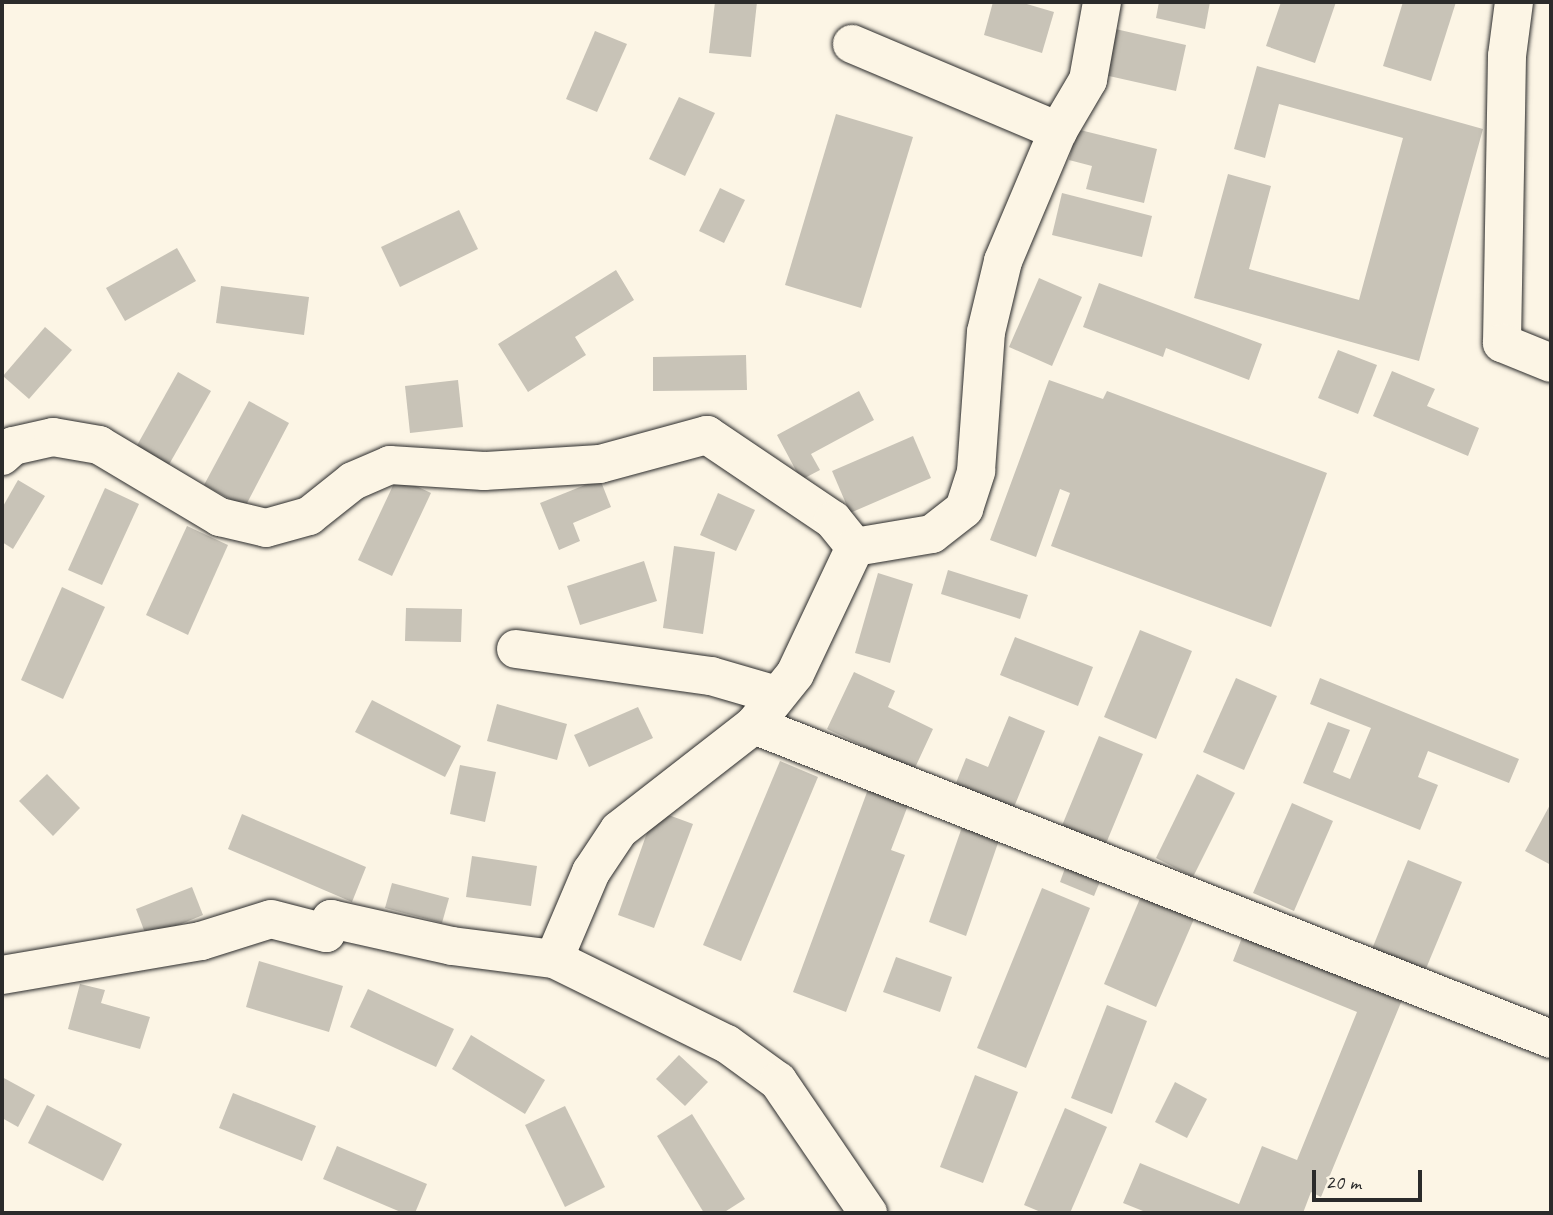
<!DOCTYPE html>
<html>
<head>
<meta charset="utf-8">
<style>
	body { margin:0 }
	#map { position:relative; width:1553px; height:1215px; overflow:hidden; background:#fcf5e5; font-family:Caveat,sans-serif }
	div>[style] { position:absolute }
	.building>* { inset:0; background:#c8c3b7 }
	.roads { filter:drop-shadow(0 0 2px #2b2b2b) drop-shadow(0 0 2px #2b2b2b) }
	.minor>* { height:38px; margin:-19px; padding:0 19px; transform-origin:19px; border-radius:19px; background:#fcf5e5 }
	span { translate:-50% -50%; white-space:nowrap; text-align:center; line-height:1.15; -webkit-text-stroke:5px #fcf5e5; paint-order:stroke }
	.frame { position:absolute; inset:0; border:4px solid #2b2b2b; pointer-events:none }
	.scale { position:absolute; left:1312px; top:1170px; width:110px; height:32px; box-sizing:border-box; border:4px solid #2b2b2b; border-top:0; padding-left:9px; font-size:21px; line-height:24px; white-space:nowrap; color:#2b2b2b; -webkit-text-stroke:5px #fcf5e5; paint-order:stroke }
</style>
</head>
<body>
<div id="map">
	<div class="building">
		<div style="clip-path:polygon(715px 2px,757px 2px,751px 57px,709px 53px)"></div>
		<div style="clip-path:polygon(993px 2px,1020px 2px,1054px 12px,1042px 53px,984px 35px)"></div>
		<div style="clip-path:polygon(1159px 2px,1210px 2px,1205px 29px,1156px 18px)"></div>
		<div style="clip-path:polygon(1281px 2px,1336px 2px,1315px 63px,1266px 46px)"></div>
		<div style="clip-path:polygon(1403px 2px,1456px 2px,1431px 81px,1383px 66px)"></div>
		<div style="clip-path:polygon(1111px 28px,1186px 45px,1176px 91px,1100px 74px)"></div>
		<div style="clip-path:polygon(595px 31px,627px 44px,597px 112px,566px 99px)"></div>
		<div style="clip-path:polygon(1257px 66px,1483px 129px,1419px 361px,1194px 298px,1228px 174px,1271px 186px,1249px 269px,1359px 300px,1403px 138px,1279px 104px,1265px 158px,1234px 149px)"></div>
		<div style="clip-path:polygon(679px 97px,715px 113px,685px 176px,649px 159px)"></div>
		<div style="clip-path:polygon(836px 114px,913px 137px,861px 308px,785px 285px)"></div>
		<div style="clip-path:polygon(1076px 129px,1157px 149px,1144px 203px,1086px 189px,1092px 166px,1069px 160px)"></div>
		<div style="clip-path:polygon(720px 188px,745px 200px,724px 243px,699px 231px)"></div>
		<div style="clip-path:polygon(1062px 193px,1152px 216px,1142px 257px,1052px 235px)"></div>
		<div style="clip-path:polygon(459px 210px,478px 249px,400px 287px,381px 247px)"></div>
		<div style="clip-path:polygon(177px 248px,196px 281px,125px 321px,106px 288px)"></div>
		<div style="clip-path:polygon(616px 270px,634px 300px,575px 337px,586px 355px,528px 392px,498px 344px)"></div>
		<div style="clip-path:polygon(1039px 278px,1082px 297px,1052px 366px,1009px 347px)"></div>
		<div style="clip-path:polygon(1099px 283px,1262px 344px,1249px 380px,1166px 348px,1163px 357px,1083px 327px)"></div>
		<div style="clip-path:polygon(221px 286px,309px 297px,304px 335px,216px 323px)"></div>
		<div style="clip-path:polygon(45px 327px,72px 350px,29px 399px,3px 376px)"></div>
		<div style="clip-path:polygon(1338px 350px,1377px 365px,1358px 414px,1318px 398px)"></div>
		<div style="clip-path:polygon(746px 355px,747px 390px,653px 391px,653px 357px)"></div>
		<div style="clip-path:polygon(1392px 371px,1435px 389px,1427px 406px,1479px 428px,1468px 456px,1373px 416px)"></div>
		<div style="clip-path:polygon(178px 372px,211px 391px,167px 468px,135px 449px)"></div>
		<div style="clip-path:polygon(458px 380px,463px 427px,410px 433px,405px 386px)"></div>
		<div style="clip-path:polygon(1049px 380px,1103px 399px,1107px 391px,1327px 473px,1271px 627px,1051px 546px,1070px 493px,1060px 489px,1036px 557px,990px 540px)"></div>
		<div style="clip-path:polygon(859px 391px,874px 420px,811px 454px,820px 470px,801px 480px,777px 435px)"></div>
		<div style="clip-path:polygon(249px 401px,289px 423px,245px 507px,204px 485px)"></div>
		<div style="clip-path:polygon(913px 436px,931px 478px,850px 513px,832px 471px)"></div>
		<div style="clip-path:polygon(397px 477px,431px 493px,392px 576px,358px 560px)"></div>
		<div style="clip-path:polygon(600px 479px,611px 507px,573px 523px,580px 541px,559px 550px,540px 503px)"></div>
		<div style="clip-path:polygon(18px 480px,45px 496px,13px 549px,2px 542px,2px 508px)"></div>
		<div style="clip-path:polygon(105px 488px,139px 504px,102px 585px,68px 570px)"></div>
		<div style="clip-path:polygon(718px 493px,755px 510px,736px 551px,700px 535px)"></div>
		<div style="clip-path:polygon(187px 526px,228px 545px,188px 635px,146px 615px)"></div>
		<div style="clip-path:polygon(674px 546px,715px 552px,703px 634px,663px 628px)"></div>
		<div style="clip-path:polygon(644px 561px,657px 601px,580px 625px,567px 586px)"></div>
		<div style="clip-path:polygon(948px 570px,1028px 595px,1020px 619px,941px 594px)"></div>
		<div style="clip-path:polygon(878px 573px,913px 584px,890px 663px,855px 653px)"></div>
		<div style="clip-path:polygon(62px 587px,105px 607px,63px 699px,21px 680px)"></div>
		<div style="clip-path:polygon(406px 608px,462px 609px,461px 642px,405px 641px)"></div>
		<div style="clip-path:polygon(1140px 630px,1192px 651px,1156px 739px,1104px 717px)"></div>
		<div style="clip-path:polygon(1015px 637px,1093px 667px,1078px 706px,1000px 675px)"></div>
		<div style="clip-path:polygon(854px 672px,895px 691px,888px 707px,933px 729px,914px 770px,827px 729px)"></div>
		<div style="clip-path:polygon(1236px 678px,1277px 696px,1244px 770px,1203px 752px)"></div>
		<div style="clip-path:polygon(1320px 678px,1519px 759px,1509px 783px,1428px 751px,1418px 777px,1438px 785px,1420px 830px,1303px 783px,1328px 722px,1350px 730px,1333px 772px,1350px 779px,1371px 728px,1310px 704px)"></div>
		<div style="clip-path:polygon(372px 700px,461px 746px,445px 777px,355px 732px)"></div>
		<div style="clip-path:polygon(497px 704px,567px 724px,557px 760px,487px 741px)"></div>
		<div style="clip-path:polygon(638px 707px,653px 738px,589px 767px,574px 735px)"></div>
		<div style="clip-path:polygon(1009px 716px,1045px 731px,1012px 812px,954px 788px,966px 758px,988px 767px)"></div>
		<div style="clip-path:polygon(1099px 736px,1143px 754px,1105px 846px,1061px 828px)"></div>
		<div style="clip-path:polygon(780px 761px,818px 777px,741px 961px,703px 945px)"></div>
		<div style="clip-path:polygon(460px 765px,496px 772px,485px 822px,450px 814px)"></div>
		<div style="clip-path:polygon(47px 774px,80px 808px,53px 836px,19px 801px)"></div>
		<div style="clip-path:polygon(1197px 774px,1235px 793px,1193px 877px,1156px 858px)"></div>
		<div style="clip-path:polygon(870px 784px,910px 800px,891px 850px,905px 855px,846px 1012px,793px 992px)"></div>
		<div style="clip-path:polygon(1292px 803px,1333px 821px,1294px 911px,1253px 893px)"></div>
		<div style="clip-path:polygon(1551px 803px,1551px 865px,1525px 851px)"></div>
		<div style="clip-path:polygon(655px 810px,693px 824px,654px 928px,618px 915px)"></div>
		<div style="clip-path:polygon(242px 814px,366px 867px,352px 902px,228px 849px)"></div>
		<div style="clip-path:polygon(962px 827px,999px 840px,966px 936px,929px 922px)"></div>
		<div style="clip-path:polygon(472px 856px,537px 866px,531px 906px,466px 897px)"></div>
		<div style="clip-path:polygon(1068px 860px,1103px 874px,1094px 896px,1060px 882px)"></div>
		<div style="clip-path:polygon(1408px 860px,1462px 882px,1425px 971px,1372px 949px)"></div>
		<div style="clip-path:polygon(392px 883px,449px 898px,442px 923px,385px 908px)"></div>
		<div style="clip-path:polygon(192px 887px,203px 915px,147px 938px,136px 909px)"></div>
		<div style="clip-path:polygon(1042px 888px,1090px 908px,1026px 1068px,977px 1048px)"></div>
		<div style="clip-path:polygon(1144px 889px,1197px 912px,1156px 1007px,1104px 984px)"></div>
		<div style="clip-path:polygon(1243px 935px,1402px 1000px,1321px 1197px,1311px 1192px,1303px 1213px,1148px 1213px,1123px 1203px,1140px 1163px,1239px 1204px,1262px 1146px,1297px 1160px,1357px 1012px,1233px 961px)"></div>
		<div style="clip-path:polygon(896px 957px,952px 977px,940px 1012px,883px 992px)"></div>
		<div style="clip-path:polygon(259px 961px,343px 986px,329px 1032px,246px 1007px)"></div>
		<div style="clip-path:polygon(80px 984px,105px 990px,101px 1003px,150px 1017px,140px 1049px,68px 1029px)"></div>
		<div style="clip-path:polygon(368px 989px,454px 1029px,436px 1067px,350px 1027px)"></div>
		<div style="clip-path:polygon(1107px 1005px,1147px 1021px,1112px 1114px,1071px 1098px)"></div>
		<div style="clip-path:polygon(471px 1035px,545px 1080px,525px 1114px,452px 1069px)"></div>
		<div style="clip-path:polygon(679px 1055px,708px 1082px,685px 1106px,656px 1079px)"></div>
		<div style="clip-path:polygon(975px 1075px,1018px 1092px,983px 1183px,940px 1167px)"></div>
		<div style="clip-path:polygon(2px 1077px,35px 1095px,18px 1127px,2px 1118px)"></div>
		<div style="clip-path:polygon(1175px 1082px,1207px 1099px,1187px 1138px,1155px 1122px)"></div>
		<div style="clip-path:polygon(233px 1093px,316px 1126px,302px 1161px,219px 1128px)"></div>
		<div style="clip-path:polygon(47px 1105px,122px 1144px,103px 1181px,28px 1143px)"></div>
		<div style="clip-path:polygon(565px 1106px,605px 1187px,565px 1207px,525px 1125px)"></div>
		<div style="clip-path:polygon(1065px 1108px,1107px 1127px,1070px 1213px,1043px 1213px,1024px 1205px)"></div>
		<div style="clip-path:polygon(692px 1114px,745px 1199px,723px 1213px,704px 1213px,657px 1136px)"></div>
		<div style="clip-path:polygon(337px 1146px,427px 1184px,415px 1213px,403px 1213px,323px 1179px)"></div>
	</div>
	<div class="roads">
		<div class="minor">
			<div style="left:1514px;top:2px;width:54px;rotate:97.4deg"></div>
			<div style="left:1507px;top:56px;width:287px;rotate:91deg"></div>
			<div style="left:1502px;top:343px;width:53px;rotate:22.2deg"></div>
			<div style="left:852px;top:44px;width:224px;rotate:22.9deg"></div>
			<div style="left:2px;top:456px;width:15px;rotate:-42deg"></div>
			<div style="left:13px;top:446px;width:41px;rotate:-12.7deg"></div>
			<div style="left:53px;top:437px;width:47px;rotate:9.9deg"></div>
			<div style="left:99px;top:445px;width:141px;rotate:30.8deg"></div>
			<div style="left:220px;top:517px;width:47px;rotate:13.4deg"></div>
			<div style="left:266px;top:528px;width:45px;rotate:-15.6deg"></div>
			<div style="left:309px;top:516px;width:56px;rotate:-38.5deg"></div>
			<div style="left:353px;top:481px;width:40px;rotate:-23.4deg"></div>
			<div style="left:390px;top:465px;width:94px;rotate:3.7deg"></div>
			<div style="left:484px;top:471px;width:116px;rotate:-3.5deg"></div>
			<div style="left:600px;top:464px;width:111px;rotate:-15.2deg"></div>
			<div style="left:707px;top:435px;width:152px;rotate:34deg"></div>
			<div style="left:833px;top:520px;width:35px;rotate:51deg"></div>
			<div style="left:516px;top:649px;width:197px;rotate:7.9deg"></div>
			<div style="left:711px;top:676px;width:68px;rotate:16.3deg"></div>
			<div style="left:754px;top:725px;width:857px;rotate:21.5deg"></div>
			<div style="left:554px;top:959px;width:95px;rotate:-67deg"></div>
			<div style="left:591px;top:872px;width:50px;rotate:-56.3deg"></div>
			<div style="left:619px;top:830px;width:171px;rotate:-37.9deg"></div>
			<div style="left:754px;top:725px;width:65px;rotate:-51.2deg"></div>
			<div style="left:795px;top:674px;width:140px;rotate:-64.7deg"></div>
			<div style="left:855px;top:547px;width:78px;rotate:-9.6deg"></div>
			<div style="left:932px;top:534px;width:41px;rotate:-38deg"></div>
			<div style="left:964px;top:509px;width:40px;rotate:-72deg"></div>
			<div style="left:976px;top:471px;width:139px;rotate:-85.9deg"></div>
			<div style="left:986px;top:332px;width:73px;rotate:-76.5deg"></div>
			<div style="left:1003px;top:261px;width:141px;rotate:-67.1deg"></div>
			<div style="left:1058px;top:131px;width:59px;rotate:-59.5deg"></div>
			<div style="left:1088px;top:80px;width:79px;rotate:-79.8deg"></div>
			<div style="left:2px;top:975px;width:202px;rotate:-9.7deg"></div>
			<div style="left:201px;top:941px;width:73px;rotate:-17.4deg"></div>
			<div style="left:271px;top:919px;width:57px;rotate:14.3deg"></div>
			<div style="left:326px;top:933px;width:15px;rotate:-70deg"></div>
			<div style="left:331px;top:919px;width:124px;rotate:12.6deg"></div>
			<div style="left:452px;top:946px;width:103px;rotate:7.3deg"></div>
			<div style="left:554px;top:959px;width:193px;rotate:26.2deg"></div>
			<div style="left:727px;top:1044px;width:63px;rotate:36deg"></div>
			<div style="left:778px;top:1081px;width:160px;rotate:55.7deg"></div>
		</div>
	</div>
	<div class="frame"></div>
	<div class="scale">20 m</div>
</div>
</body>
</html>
